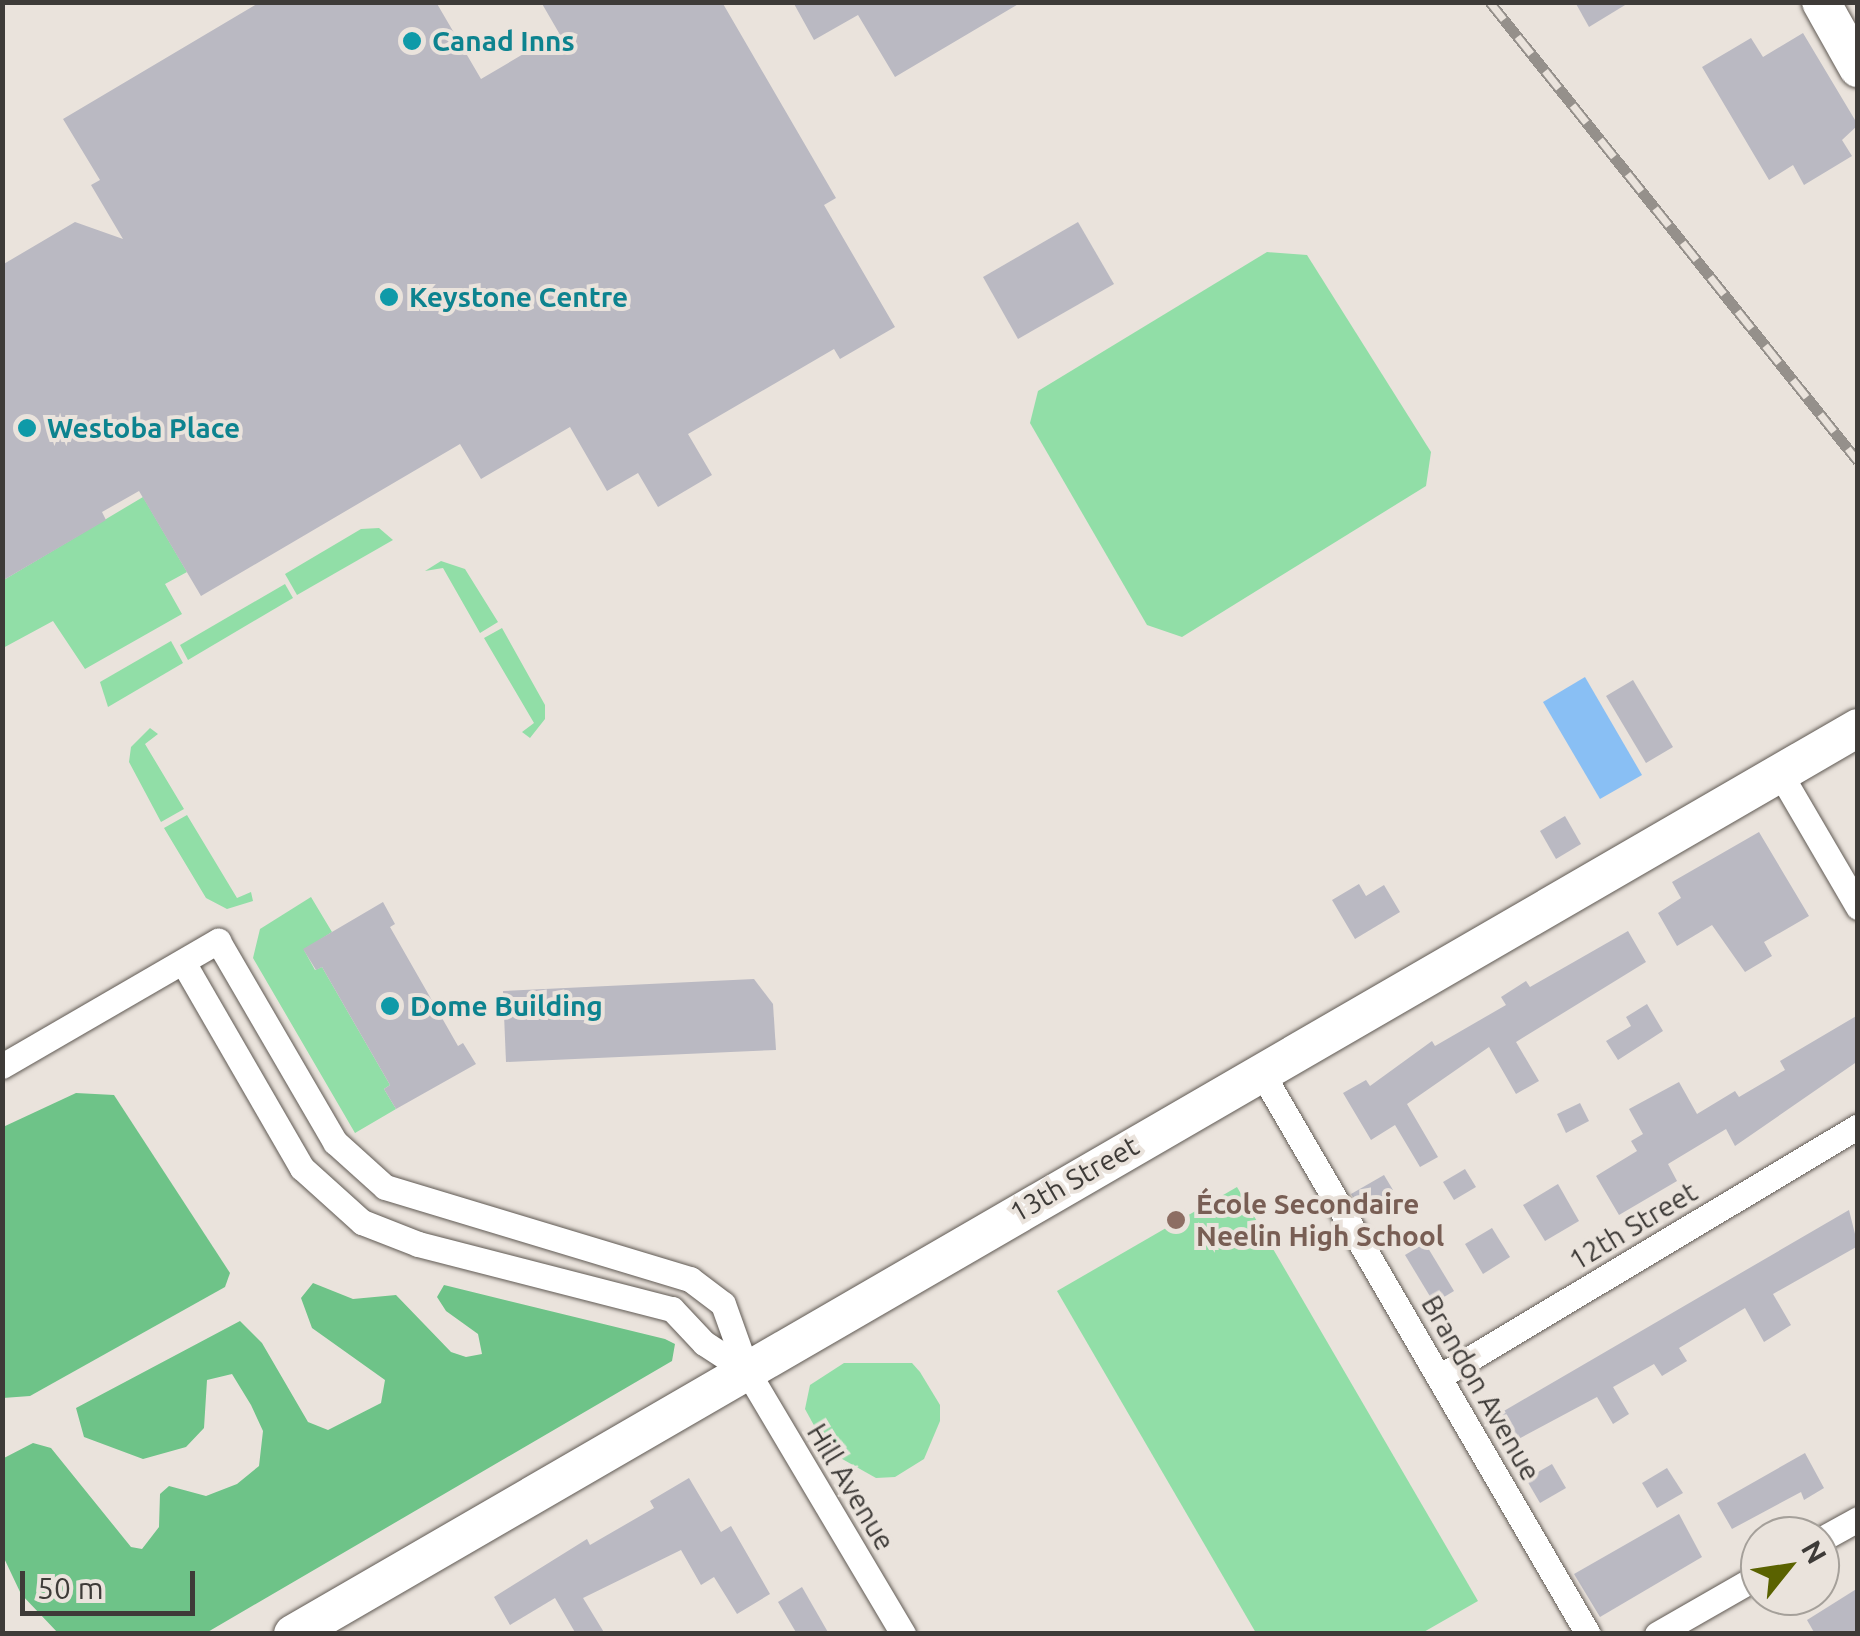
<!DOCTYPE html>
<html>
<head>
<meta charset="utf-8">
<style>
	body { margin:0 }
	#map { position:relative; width:1860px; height:1636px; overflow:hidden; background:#eae3dc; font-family:Ubuntu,sans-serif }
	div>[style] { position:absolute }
	.green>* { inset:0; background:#91dea7 }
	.forest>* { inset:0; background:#6ec388 }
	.water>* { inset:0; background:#89bff4 }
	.building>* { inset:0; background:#bab9c2 }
	.roads { filter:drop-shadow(0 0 2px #605a54) drop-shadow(0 0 2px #605a54) }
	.street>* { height:25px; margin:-12.5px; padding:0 12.5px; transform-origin:12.5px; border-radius:12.5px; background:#fff }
	.secondary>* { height:38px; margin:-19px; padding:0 19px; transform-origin:19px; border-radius:19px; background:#fff }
	.rail>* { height:11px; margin-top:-5.5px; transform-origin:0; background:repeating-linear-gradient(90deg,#eae3dc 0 22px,#95908b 0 44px); box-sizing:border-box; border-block:2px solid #95908b }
	.dots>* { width:28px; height:28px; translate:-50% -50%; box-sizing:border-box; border:5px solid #eae3dc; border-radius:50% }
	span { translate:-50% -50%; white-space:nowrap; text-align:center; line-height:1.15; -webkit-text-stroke:8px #eae3dc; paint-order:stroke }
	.culture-label { font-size:28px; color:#0d838f; font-weight:700 }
	.left { translate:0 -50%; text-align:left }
	.street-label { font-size:28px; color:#3e3b38 }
	.education-label { font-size:28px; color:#785e54; font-weight:700 }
	.frame { position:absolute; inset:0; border:5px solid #3e3b38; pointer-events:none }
	.north { position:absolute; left:1740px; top:1516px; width:100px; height:100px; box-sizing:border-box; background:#eae3dc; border:2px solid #a5a09a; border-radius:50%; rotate:60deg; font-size:28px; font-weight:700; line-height:40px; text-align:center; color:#3e3b38 }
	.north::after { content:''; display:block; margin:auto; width:35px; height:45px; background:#5a6200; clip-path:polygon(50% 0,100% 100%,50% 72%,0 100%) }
	.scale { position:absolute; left:20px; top:1571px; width:175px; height:45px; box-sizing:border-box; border:5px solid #3e3b38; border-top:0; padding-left:12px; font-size:30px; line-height:35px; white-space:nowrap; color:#3e3b38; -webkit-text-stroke:8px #eae3dc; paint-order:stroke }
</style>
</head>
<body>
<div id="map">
	<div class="green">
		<div style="clip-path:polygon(1267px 252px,1307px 255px,1431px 452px,1426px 486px,1182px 637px,1147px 625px,1030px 423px,1038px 391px)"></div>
		<div style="clip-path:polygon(143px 497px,187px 572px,165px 584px,182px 614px,85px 669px,53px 621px,3px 648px,2px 581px)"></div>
		<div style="clip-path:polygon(379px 528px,393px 540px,297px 595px,285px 574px,361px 529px)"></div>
		<div style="clip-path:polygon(441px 561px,465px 569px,498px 622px,480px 633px,443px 568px,425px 571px)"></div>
		<div style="clip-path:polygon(285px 584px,293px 598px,188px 660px,180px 645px)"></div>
		<div style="clip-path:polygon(502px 628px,545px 705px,545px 719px,530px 738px,522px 732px,534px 723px,484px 638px)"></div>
		<div style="clip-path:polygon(171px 641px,183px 663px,108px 707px,100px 682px)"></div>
		<div style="clip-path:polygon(150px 728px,158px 734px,145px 744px,184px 809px,161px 822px,129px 762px,131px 747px)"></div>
		<div style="clip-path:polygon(187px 815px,237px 898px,251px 892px,253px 901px,227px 909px,206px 898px,164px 828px)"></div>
		<div style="clip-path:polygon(311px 897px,332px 932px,304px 950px,315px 970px,322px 967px,390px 1085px,384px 1089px,396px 1109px,355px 1133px,253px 958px,260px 929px)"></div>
		<div style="clip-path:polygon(1237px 1187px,1478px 1601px,1422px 1633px,1256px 1633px,1057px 1291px)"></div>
		<div style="clip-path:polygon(844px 1363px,912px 1363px,920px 1372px,940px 1405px,940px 1421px,924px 1459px,895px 1477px,876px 1478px,828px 1451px,805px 1409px,810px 1385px)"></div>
	</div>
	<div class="forest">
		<div style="clip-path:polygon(76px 1093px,114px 1095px,230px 1273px,225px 1287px,30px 1396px,3px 1398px,3px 1127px)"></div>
		<div style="clip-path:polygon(313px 1283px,353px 1299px,396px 1295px,451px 1352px,466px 1357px,482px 1354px,478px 1334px,446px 1311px,437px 1297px,444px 1285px,665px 1339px,675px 1344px,672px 1361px,206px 1633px,58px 1633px,21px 1594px,3px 1556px,4px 1458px,33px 1443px,51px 1448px,131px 1547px,142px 1549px,159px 1527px,160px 1494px,169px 1486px,206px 1496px,237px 1484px,259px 1466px,263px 1431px,251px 1405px,232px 1374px,207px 1380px,204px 1428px,186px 1447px,143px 1459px,84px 1437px,76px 1408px,240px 1321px,262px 1343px,308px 1422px,328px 1430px,381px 1403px,385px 1380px,312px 1328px,301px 1298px)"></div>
	</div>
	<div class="water">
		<div style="clip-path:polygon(1585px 677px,1642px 775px,1600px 799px,1543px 702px)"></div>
	</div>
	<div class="building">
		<div style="clip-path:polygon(260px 2px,436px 2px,481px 79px,559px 33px,541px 2px,722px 2px,836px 198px,824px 205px,895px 327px,840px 359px,834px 349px,688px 434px,712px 475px,658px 507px,638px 473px,607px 491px,570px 427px,481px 479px,460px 444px,201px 596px,139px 491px,102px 512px,106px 520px,2px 581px,2px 265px,75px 222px,123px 239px,91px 185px,100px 180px,63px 119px)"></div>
		<div style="clip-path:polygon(793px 2px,1022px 2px,895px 77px,858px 15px,814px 40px)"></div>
		<div style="clip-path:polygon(1575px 2px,1630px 2px,1589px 27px)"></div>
		<div style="clip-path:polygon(1803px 33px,1858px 125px,1842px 140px,1852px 156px,1804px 185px,1793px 165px,1769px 180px,1702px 67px,1751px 38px,1763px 57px)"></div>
		<div style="clip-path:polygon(1078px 222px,1114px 284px,1018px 339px,983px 277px)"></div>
		<div style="clip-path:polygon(1633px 680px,1673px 747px,1646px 763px,1606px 696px)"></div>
		<div style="clip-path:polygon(1565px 816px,1581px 844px,1556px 859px,1540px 831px)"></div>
		<div style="clip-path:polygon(1759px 832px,1809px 916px,1764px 942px,1772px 956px,1745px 972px,1712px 925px,1677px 946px,1658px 913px,1681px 898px,1672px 882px)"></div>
		<div style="clip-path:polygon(1359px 884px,1366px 896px,1384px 885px,1400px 912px,1355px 939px,1332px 900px)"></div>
		<div style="clip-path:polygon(383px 902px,395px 924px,390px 927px,458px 1046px,463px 1043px,476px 1064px,396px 1109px,384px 1089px,390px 1085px,322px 967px,316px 970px,303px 949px)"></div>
		<div style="clip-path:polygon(1628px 931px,1646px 962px,1516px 1042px,1539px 1081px,1516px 1094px,1489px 1047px,1407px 1104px,1438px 1157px,1420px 1167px,1395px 1125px,1371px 1140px,1343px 1093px,1366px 1080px,1370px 1086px,1432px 1041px,1435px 1046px,1506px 1005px,1501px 997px,1526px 981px,1530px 987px)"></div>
		<div style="clip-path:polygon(754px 979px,773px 1004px,776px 1050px,506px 1062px,503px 991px)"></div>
		<div style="clip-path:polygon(1647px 1004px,1663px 1031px,1618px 1060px,1606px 1041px,1631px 1026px,1626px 1017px)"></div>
		<div style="clip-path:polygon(1858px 1015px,1858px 1061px,1735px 1146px,1726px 1129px,1668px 1164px,1677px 1181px,1619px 1215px,1596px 1176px,1637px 1151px,1631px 1141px,1643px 1134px,1629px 1109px,1679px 1082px,1697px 1114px,1735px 1091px,1739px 1097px,1785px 1070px,1780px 1061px)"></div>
		<div style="clip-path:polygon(1580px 1103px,1589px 1121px,1566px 1133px,1557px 1114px)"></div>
		<div style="clip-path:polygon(1465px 1169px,1476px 1187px,1454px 1200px,1443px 1182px)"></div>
		<div style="clip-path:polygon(1384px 1175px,1393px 1190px,1360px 1209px,1351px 1194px)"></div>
		<div style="clip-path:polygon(1558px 1184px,1579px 1221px,1545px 1241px,1523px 1205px)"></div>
		<div style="clip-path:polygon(1849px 1210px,1858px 1246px,1773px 1294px,1791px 1325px,1764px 1342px,1745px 1308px,1679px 1348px,1687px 1361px,1662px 1376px,1654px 1364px,1613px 1387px,1629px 1414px,1613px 1424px,1597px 1397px,1513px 1442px,1497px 1415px)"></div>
		<div style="clip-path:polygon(1492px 1228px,1510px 1257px,1483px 1274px,1465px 1244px)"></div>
		<div style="clip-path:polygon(1425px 1243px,1454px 1291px,1434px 1303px,1405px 1255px)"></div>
		<div style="clip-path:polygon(1805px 1453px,1824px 1488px,1804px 1500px,1801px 1492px,1732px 1529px,1717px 1503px)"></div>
		<div style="clip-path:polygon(1552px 1464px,1566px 1488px,1540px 1503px,1526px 1479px)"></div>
		<div style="clip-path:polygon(1667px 1468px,1683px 1493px,1657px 1508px,1642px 1483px)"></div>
		<div style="clip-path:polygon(689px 1478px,721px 1532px,731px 1526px,770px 1594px,737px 1614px,714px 1577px,701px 1585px,681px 1550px,583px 1598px,605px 1634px,576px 1634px,555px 1598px,510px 1625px,494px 1597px,587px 1539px,590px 1545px,654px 1508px,650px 1501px)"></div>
		<div style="clip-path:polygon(1679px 1514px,1702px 1557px,1600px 1617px,1574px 1574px)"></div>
		<div style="clip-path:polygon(802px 1587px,829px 1634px,797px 1634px,778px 1602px)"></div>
		<div style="clip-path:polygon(1858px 1588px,1858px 1634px,1815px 1634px,1807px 1620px)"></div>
	</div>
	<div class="roads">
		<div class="street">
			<div style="left:1778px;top:770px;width:159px;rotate:59.7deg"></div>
			<div style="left:183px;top:962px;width:238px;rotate:60deg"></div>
			<div style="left:302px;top:1168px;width:81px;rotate:42deg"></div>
			<div style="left:362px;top:1222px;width:60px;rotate:21.4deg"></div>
			<div style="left:418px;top:1244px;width:262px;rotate:14.4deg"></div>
			<div style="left:672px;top:1309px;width:47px;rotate:46.7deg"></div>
			<div style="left:704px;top:1343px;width:51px;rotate:33.1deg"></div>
			<div style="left:2px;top:1066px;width:250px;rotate:-30.1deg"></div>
			<div style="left:218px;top:941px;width:233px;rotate:59.8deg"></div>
			<div style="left:335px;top:1142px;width:67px;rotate:42deg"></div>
			<div style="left:385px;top:1187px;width:319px;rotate:16.8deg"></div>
			<div style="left:690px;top:1279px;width:41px;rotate:37.1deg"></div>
			<div style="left:723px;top:1304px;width:71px;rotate:70.3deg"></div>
			<div style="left:747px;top:1371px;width:306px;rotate:59.3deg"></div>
			<div style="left:1260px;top:1070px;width:652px;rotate:59.82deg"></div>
			<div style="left:1439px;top:1377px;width:488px;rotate:-30.9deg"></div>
			<div style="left:1820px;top:1540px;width:43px;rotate:-28.9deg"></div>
			<div style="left:1657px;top:1634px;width:119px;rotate:-29.8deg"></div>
		</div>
		<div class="secondary">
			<div style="left:1821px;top:2px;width:76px;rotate:60.7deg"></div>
			<div style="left:293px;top:1634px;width:1808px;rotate:-30.07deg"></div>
		</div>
	</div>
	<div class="rail">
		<div style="left:1490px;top:2px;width:588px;rotate:51.28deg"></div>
	</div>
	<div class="dots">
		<div style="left:412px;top:41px;background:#0f9aa8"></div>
		<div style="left:389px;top:297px;background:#0f9aa8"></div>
		<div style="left:27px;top:428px;background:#0f9aa8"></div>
		<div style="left:390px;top:1006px;background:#0f9aa8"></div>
		<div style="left:1176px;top:1220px;background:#8d6e63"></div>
	</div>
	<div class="culture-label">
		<span class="left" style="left:432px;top:41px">Canad Inns</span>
		<span class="left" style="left:409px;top:297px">Keystone Centre</span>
		<span class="left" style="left:47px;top:428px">Westoba Place</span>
		<span class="left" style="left:410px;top:1006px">Dome Building</span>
	</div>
	<div class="street-label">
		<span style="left:1074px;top:1179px;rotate:-30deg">13th Street</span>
		<span style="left:1633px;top:1226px;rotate:-31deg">12th Street</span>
		<span style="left:1481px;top:1388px;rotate:60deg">Brandon Avenue</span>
		<span style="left:851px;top:1487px;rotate:59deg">Hill Avenue</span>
	</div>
	<div class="education-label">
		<span class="left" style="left:1196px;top:1220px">École Secondaire<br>Neelin High School</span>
	</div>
	<div class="frame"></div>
	<div class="north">N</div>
	<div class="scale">50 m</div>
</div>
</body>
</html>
